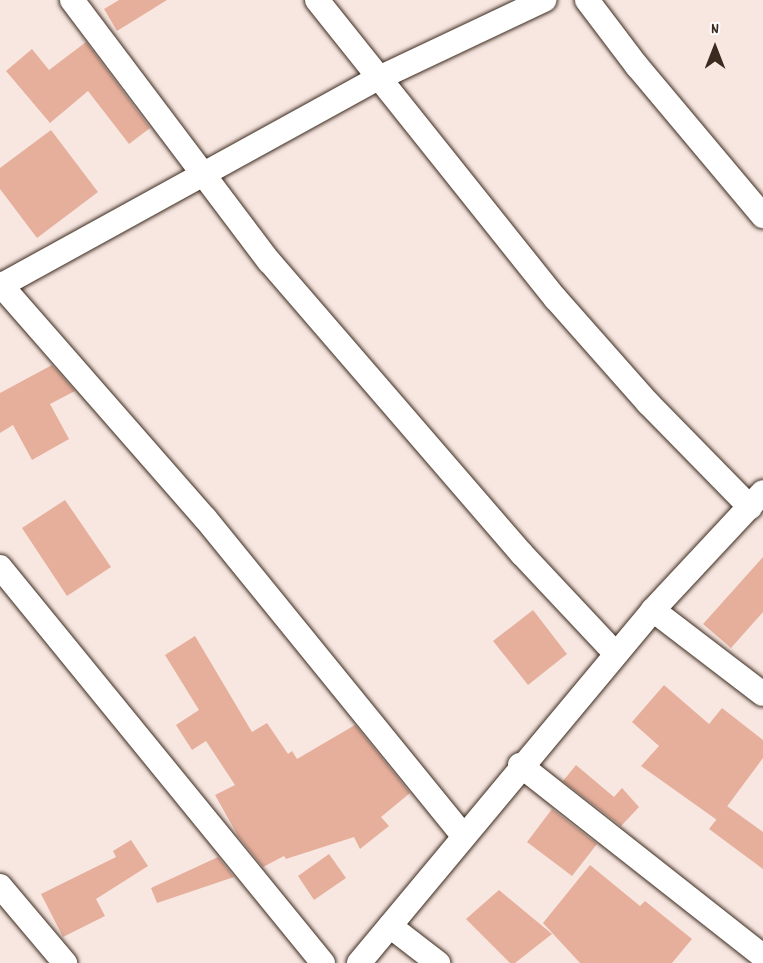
<!DOCTYPE html>
<html>
<head>
<meta charset="utf-8">
<style>
	body { margin:0 }
	#map { position:relative; width:763px; height:963px; overflow:hidden; background:#f8e7e1; font-family:Dekko,sans-serif }
	div>[style] { position:absolute }
	.building>* { inset:0; background:#e6af9c }
	.roads { filter:drop-shadow(0 0 2px #3b2a1e) drop-shadow(0 0 2px #3b2a1e) }
	.minor>* { height:24px; margin:-12px; padding:0 12px; transform-origin:12px; border-radius:12px; background:#fff }
	span { translate:-50% -50%; white-space:nowrap; text-align:center; line-height:1.15; -webkit-text-stroke:4.5px #fff; paint-order:stroke }
	.north { position:absolute; left:685px; top:18px; width:60px; height:60px; -webkit-text-stroke:4px #fff; paint-order:stroke; rotate:0deg; font-size:16px; font-weight:700; line-height:24px; text-align:center; color:#3b2a1e }
	.north::after { content:''; display:block; margin:auto; width:21px; height:27px; background:#3b2a1e; clip-path:polygon(50% 0,100% 100%,50% 72%,0 100%) }
</style>
</head>
<body>
<div id="map">
	<div class="building">
		<div style="clip-path:polygon(119px 0,167px 0,117px 31px,104px 9px)"></div>
		<div style="clip-path:polygon(86px 42px,150px 128px,129px 144px,88px 91px,50px 123px,6px 71px,32px 49px,49px 70px)"></div>
		<div style="clip-path:polygon(51px 130px,98px 192px,37px 238px,0 189px,0 168px)"></div>
		<div style="clip-path:polygon(52px 365px,75px 391px,50px 404px,69px 439px,32px 460px,13px 425px,0 433px,0 393px)"></div>
		<div style="clip-path:polygon(65px 500px,111px 567px,67px 596px,22px 528px)"></div>
		<div style="clip-path:polygon(763px 557px,763px 612px,731px 648px,703px 624px)"></div>
		<div style="clip-path:polygon(533px 610px,567px 654px,528px 685px,493px 641px)"></div>
		<div style="clip-path:polygon(195px 636px,252px 732px,267px 723px,288px 754px,292px 751px,297px 759px,355px 725px,410px 793px,381px 817px,389px 826px,360px 849px,354px 837px,286px 859px,284px 856px,263px 867px,238px 836px,215px 795px,235px 785px,206px 741px,192px 750px,176px 725px,199px 710px,165px 655px)"></div>
		<div style="clip-path:polygon(664px 685px,709px 724px,722px 708px,763px 740px,763px 758px,717px 820px,641px 766px,659px 746px,632px 722px)"></div>
		<div style="clip-path:polygon(576px 765px,614px 797px,622px 788px,639px 807px,621px 826px,563px 781px)"></div>
		<div style="clip-path:polygon(727px 806px,763px 832px,763px 869px,709px 829px)"></div>
		<div style="clip-path:polygon(552px 809px,597px 844px,572px 876px,527px 842px)"></div>
		<div style="clip-path:polygon(131px 840px,148px 866px,96px 899px,105px 916px,63px 937px,41px 894px,116px 857px,113px 851px)"></div>
		<div style="clip-path:polygon(329px 854px,346px 878px,314px 900px,298px 876px)"></div>
		<div style="clip-path:polygon(218px 857px,234px 877px,157px 903px,151px 888px)"></div>
		<div style="clip-path:polygon(590px 865px,640px 906px,645px 901px,692px 939px,672px 963px,580px 963px,543px 923px)"></div>
		<div style="clip-path:polygon(499px 890px,552px 934px,515px 963px,510px 963px,466px 919px)"></div>
	</div>
	<div class="roads">
		<div class="minor">
			<div style="left:72px;top:0;width:327px;rotate:53deg"></div>
			<div style="left:269px;top:261px;width:387px;rotate:49.2deg"></div>
			<div style="left:522px;top:554px;width:137px;rotate:46.8deg"></div>
			<div style="left:317px;top:0;width:383px;rotate:51.4deg"></div>
			<div style="left:556px;top:299px;width:139px;rotate:48.5deg"></div>
			<div style="left:648px;top:403px;width:146px;rotate:45.6deg"></div>
			<div style="left:587px;top:0;width:83px;rotate:52.9deg"></div>
			<div style="left:637px;top:66px;width:196px;rotate:50deg"></div>
			<div style="left:0;top:284px;width:311px;rotate:48.8deg"></div>
			<div style="left:205px;top:518px;width:409px;rotate:50.9deg"></div>
			<div style="left:0;top:286px;width:432px;rotate:-28.8deg"></div>
			<div style="left:379px;top:78px;width:183px;rotate:-25.3deg"></div>
			<div style="left:0;top:567px;width:511px;rotate:50.8deg"></div>
			<div style="left:653px;top:610px;width:138px;rotate:37.4deg"></div>
			<div style="left:520px;top:765px;width:309px;rotate:38.2deg"></div>
			<div style="left:0;top:886px;width:101px;rotate:49.8deg"></div>
			<div style="left:390px;top:926px;width:61px;rotate:37.6deg"></div>
			<div style="left:359px;top:963px;width:459px;rotate:-50.2deg"></div>
			<div style="left:653px;top:610px;width:161px;rotate:-47deg"></div>
		</div>
	</div>
	<div class="north">N</div>
</div>
</body>
</html>
